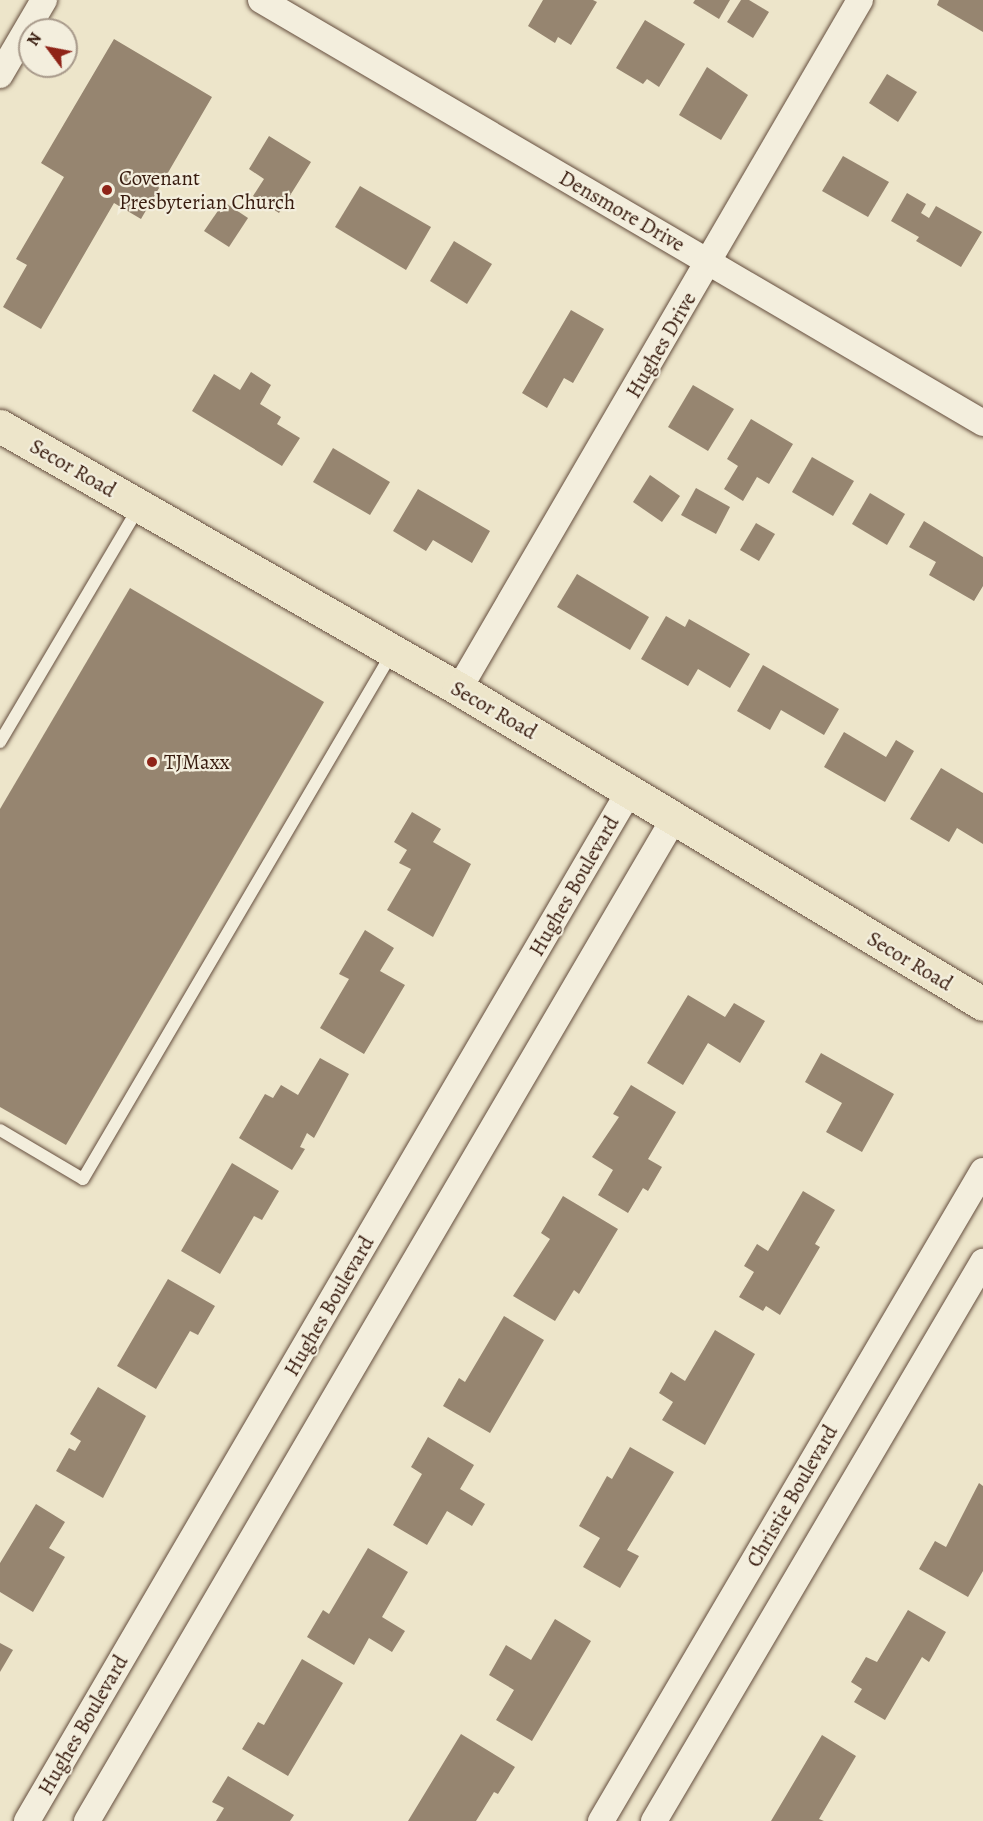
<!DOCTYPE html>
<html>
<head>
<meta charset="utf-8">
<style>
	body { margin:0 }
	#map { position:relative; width:983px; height:1821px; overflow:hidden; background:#ede5ca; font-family:Alegreya,serif }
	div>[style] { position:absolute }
	.building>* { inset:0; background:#968570 }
	.roads { filter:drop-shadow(0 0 2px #654e3e) drop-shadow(0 0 2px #654e3e) }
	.lane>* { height:12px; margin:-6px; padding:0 6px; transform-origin:6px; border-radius:6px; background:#f3eedd }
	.street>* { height:26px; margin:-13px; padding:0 13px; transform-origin:13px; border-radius:13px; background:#f3eedd }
	.primary>* { height:33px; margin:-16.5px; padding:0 16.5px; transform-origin:16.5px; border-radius:16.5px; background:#ede5ca }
	.dots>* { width:16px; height:16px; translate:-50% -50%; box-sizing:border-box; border:3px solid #f3eedd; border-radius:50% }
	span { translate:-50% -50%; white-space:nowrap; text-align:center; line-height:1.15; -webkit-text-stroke:4.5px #f3eedd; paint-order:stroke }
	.poi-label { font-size:21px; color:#381c0f }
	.left { translate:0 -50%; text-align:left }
	.street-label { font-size:21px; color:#381c0f }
	.north { position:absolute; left:18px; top:18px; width:60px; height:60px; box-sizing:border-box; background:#f3eedd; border:2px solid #a89a8b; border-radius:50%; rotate:302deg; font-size:16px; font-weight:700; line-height:24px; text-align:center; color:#381c0f }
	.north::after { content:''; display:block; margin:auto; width:21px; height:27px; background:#8f2418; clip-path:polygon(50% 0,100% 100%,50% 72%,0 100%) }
</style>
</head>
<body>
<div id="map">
	<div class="building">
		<div style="clip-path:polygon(543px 0,593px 0,597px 2px,571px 45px,558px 37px,555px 43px,528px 26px)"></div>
		<div style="clip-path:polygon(695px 0,730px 0,719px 19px,693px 3px)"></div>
		<div style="clip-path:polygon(741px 0,749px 0,769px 12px,753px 38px,727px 22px)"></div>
		<div style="clip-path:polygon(939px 0,983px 0,983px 32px,937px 5px)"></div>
		<div style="clip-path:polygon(645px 20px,685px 44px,659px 87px,647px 79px,643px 84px,616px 68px)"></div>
		<div style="clip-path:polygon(114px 39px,212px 97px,141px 219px,114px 203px,41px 329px,3px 307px,27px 265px,16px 259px,64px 177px,41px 163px)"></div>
		<div style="clip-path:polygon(707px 67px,748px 95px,721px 140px,679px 115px)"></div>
		<div style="clip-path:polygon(887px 74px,917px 92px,898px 122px,869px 103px)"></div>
		<div style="clip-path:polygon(269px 136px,311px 162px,279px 213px,253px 196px,264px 179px,249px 169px)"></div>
		<div style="clip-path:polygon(843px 156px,889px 182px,868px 217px,822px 191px)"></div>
		<div style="clip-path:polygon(360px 186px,431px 227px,406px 270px,335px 227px)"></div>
		<div style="clip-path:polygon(907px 193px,926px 204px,921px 213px,929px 218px,936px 206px,982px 232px,961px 267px,916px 241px,919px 237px,891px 221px)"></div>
		<div style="clip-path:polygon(224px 202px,248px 218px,229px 247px,204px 231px)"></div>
		<div style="clip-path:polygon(454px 241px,492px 264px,467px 304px,430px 281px)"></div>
		<div style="clip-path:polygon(571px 310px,604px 329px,573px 383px,564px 378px,547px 408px,522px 393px)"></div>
		<div style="clip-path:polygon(251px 372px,271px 385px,260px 404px,281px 417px,277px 424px,300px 438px,282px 466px,192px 411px,214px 374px,240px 390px)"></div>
		<div style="clip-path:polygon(693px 385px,734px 409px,708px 451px,668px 427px)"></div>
		<div style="clip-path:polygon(751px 419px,793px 444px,769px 484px,757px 477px,743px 501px,724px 489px,738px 466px,727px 459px)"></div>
		<div style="clip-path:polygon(333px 448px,390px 482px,370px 515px,313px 482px)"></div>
		<div style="clip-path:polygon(812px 457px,854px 481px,833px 516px,792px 492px)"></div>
		<div style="clip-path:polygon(650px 475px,680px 496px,662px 522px,633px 502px)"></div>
		<div style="clip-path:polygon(696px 488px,730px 507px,716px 534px,681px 515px)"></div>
		<div style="clip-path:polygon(418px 489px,490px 531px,472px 563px,433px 540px,426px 551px,393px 531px)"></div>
		<div style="clip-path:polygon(870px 493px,905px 514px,887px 545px,852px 524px)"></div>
		<div style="clip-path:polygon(924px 521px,983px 557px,983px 586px,974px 601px,929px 575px,936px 562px,909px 547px)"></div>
		<div style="clip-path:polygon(756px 523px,775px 534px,759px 561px,740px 550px)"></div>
		<div style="clip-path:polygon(577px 574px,649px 617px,630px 650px,557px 607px)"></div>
		<div style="clip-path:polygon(130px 588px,324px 702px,66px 1145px,0 1107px,0 809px)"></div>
		<div style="clip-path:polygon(666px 616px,685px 627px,689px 619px,750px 654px,730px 688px,698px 669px,688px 686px,641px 659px)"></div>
		<div style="clip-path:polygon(763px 665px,839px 709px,824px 735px,781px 710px,770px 730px,737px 711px)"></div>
		<div style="clip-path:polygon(844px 732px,886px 757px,896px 740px,914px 751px,885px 802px,824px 767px)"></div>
		<div style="clip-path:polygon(941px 768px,983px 793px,983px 844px,957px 828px,949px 842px,910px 819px)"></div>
		<div style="clip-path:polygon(412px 812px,441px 829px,433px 842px,471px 864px,433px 937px,387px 910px,411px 869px,399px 863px,407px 850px,394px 842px)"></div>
		<div style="clip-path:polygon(365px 930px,394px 948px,380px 971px,405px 985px,364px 1054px,320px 1028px,349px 979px,339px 974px)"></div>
		<div style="clip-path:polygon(688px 995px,725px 1017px,734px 1003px,765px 1021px,740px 1063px,708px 1043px,683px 1085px,647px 1063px)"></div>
		<div style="clip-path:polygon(821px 1053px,894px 1094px,862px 1152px,826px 1132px,842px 1103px,805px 1082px)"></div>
		<div style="clip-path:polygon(320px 1058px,349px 1074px,314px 1138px,307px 1133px,300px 1147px,305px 1149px,292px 1170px,239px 1138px,265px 1094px,273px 1098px,281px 1085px,298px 1095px)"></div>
		<div style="clip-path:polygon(631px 1085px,676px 1112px,648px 1159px,662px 1167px,648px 1191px,643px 1188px,628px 1213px,598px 1195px,613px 1170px,592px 1157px,619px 1117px,613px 1114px)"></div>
		<div style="clip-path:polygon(232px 1163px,279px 1191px,262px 1220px,254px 1216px,220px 1274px,181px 1251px)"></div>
		<div style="clip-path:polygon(803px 1191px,835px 1210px,815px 1244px,820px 1247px,780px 1315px,766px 1306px,763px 1311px,739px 1297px,754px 1272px,744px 1266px,757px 1244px,768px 1251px)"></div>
		<div style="clip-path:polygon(563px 1196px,618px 1229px,579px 1294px,574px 1290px,555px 1321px,513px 1296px,550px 1239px,541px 1233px)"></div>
		<div style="clip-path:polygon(168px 1279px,215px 1306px,198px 1335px,190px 1331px,156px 1389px,117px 1366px)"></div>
		<div style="clip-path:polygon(504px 1316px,544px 1340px,490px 1433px,443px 1406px,459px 1378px,465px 1382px)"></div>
		<div style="clip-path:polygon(715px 1330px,755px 1354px,705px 1445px,662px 1420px,673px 1402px,659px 1393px,671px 1372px,685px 1381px)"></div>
		<div style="clip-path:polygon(98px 1387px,146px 1416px,103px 1498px,56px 1471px,69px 1448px,75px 1451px,81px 1441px,70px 1434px)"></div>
		<div style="clip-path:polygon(428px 1437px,474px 1465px,460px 1489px,485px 1504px,472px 1526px,447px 1511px,427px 1545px,393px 1525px,422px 1474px,411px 1467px)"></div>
		<div style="clip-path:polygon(630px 1447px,674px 1472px,627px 1550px,639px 1556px,620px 1588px,583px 1567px,600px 1538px,579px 1526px,607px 1476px,612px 1479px)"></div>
		<div style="clip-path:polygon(979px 1483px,983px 1486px,983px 1571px,968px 1597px,919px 1569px,935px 1541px,946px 1547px)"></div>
		<div style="clip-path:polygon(36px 1504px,65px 1522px,49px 1548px,65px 1557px,33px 1612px,0 1592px,0 1563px)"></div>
		<div style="clip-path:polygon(368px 1548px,408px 1572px,382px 1617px,405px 1631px,392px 1652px,369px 1638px,354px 1665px,307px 1637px,323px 1610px,329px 1614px)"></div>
		<div style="clip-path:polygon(908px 1610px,946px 1632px,929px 1662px,922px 1657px,885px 1720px,854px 1702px,862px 1689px,851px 1682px,866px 1657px,877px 1662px)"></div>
		<div style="clip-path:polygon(555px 1619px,591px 1641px,532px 1741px,496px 1720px,514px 1690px,489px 1675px,506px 1645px,531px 1660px)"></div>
		<div style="clip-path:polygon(0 1643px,13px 1650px,0 1672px)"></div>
		<div style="clip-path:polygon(302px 1659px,343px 1683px,288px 1776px,242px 1749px,258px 1722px,264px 1725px)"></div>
		<div style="clip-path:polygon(461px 1734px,515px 1767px,498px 1794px,494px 1792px,476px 1821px,408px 1821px)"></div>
		<div style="clip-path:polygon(822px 1735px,856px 1756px,819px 1819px,824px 1821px,771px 1821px)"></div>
		<div style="clip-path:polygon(228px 1776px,294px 1815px,290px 1821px,216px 1821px,224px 1808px,212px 1802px)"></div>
	</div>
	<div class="roads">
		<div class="lane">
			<div style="left:0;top:742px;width:273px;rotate:-59.4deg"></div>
			<div style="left:0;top:1130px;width:96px;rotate:30.6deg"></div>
			<div style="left:83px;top:1179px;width:610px;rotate:-59.57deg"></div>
		</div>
		<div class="street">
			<div style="left:261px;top:0;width:837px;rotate:30.36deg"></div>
			<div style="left:0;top:75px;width:87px;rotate:-59.6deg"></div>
			<div style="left:459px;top:689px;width:797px;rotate:-59.8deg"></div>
			<div style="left:27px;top:1821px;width:1194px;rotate:-59.68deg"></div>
			<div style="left:87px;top:1821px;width:1160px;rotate:-59.65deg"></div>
			<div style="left:601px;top:1821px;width:754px;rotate:-59.56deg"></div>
			<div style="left:654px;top:1821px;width:649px;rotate:-59.52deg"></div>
		</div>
		<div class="primary">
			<div style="left:0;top:426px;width:529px;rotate:29.81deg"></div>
			<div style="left:459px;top:689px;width:611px;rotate:31.01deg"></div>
		</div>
	</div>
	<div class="dots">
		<div style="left:107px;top:190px;background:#8f2418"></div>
		<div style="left:152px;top:762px;background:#8f2418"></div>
	</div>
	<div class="poi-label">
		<span class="left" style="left:119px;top:190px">Covenant<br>Presbyterian Church</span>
		<span class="left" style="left:164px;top:762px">TJMaxx</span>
	</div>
	<div class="street-label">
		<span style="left:622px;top:211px;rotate:30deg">Densmore Drive</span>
		<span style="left:661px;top:345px;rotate:-60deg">Hughes Drive</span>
		<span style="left:73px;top:468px;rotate:30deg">Secor Road</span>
		<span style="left:494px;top:710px;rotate:30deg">Secor Road</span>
		<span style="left:574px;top:886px;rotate:-60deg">Hughes Boulevard</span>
		<span style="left:910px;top:961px;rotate:31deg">Secor Road</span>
		<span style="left:329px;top:1306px;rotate:-60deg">Hughes Boulevard</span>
		<span style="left:792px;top:1496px;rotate:-60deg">Christie Boulevard</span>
		<span style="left:83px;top:1725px;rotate:-60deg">Hughes Boulevard</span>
	</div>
	<div class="north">N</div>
</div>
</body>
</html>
